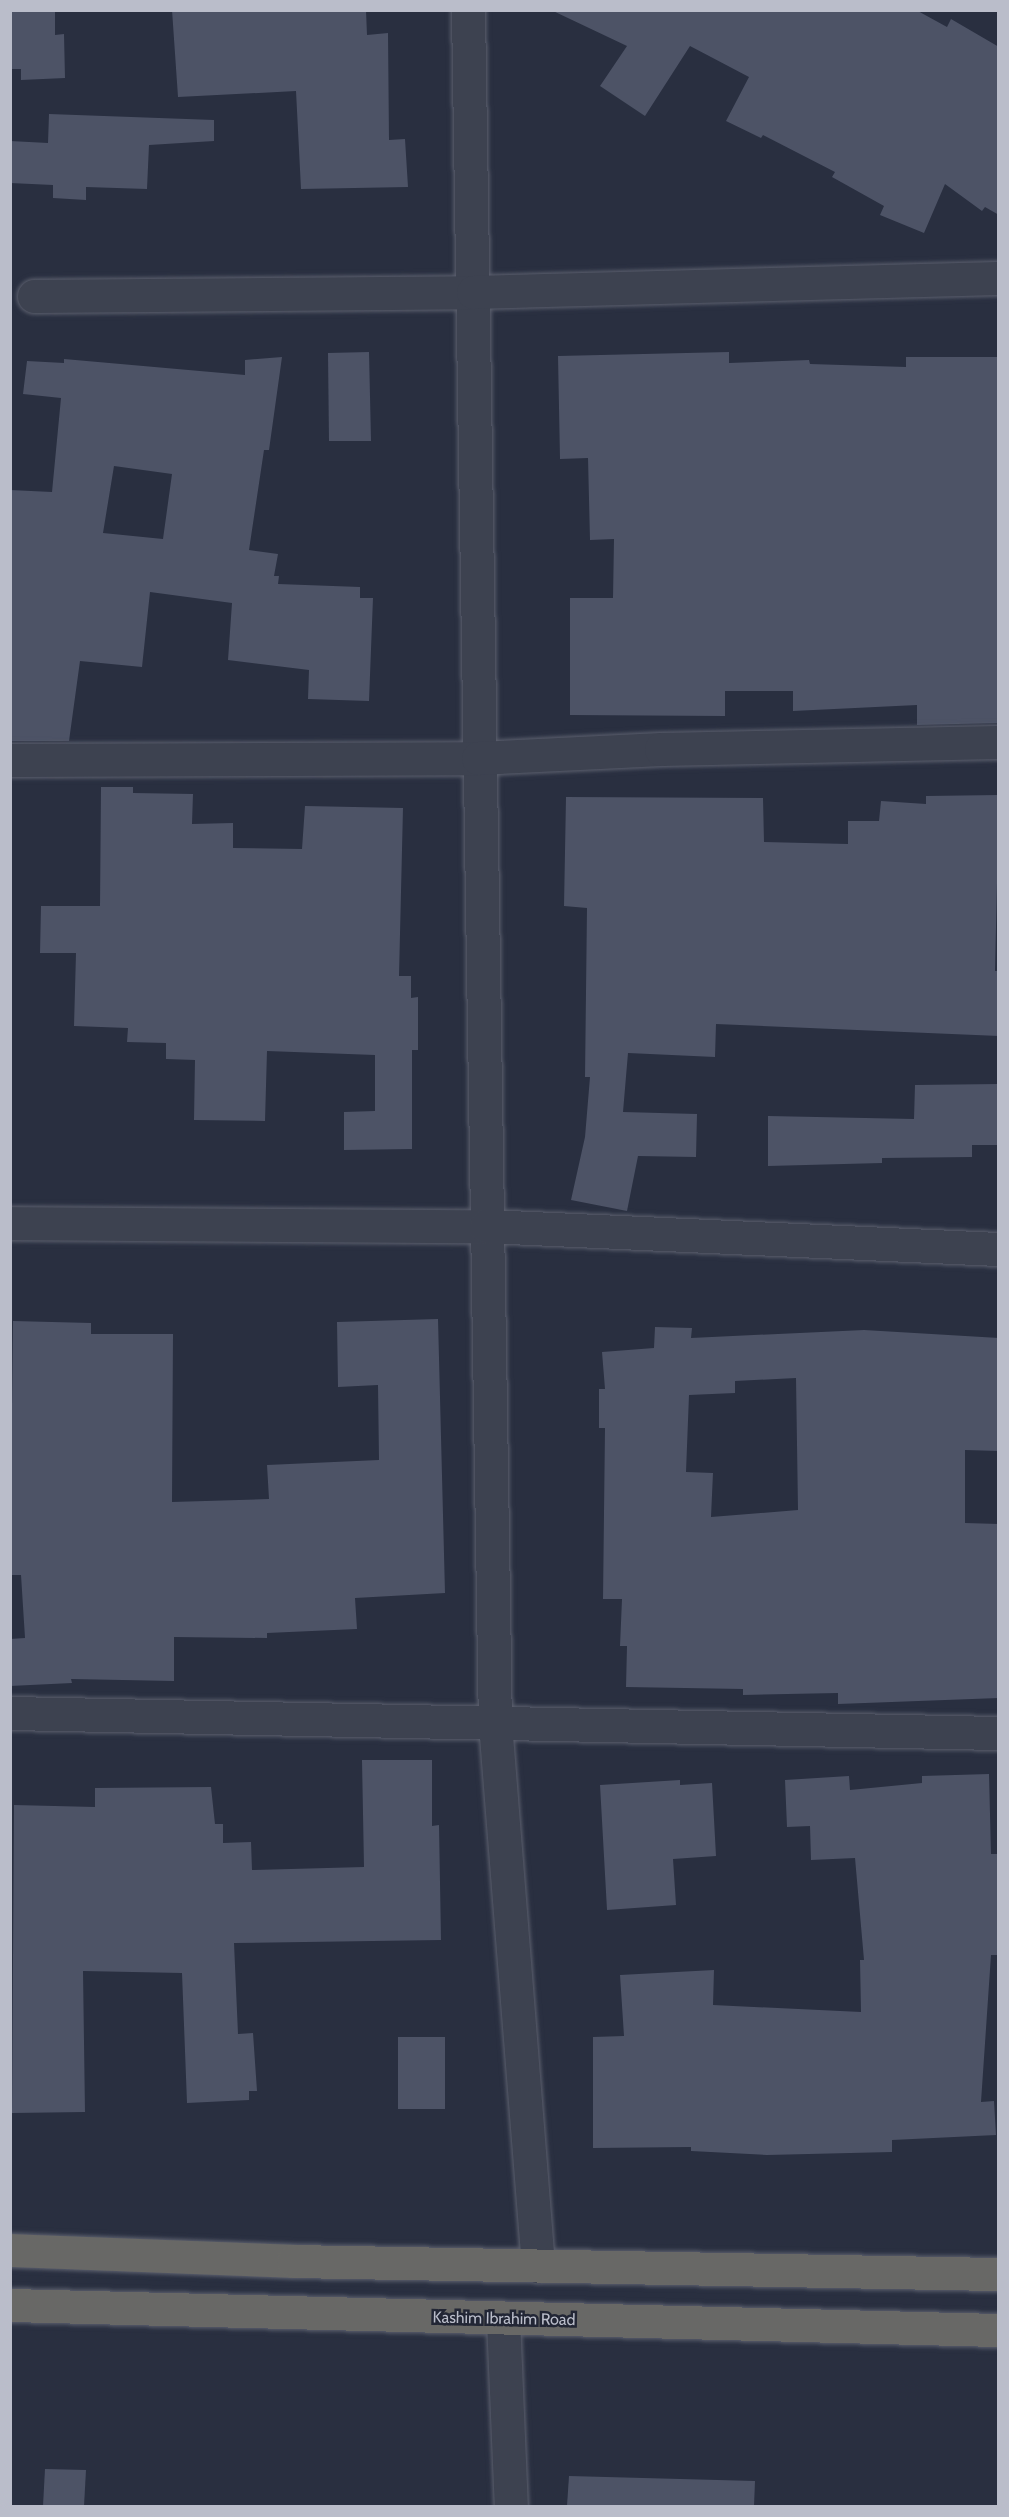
<!DOCTYPE html>
<html>
<head>
<meta charset="utf-8">
<style>
	body { margin:0 }
	#map { position:relative; width:1009px; height:2517px; overflow:hidden; background:#292f40; font-family:Cabin,sans-serif }
	div>[style] { position:absolute }
	.building>* { inset:0; background:#4d5366 }
	.roads { filter:drop-shadow(0 0 2px #5b5f6d) drop-shadow(0 0 2px #5b5f6d) }
	.minor>* { height:33px; margin:-16.5px; padding:0 16.5px; transform-origin:16.5px; border-radius:16.5px; background:#3d4250 }
	.trunk>* { height:33px; margin:-16.5px; padding:0 16.5px; transform-origin:16.5px; border-radius:16.5px; background:#686866 }
	span { translate:-50% -50%; white-space:nowrap; text-align:center; line-height:1.15; -webkit-text-stroke:5px #222635; paint-order:stroke }
	.street-label { font-size:16px; color:#babdca }
	.frame { position:absolute; inset:0; border:12px solid #babdca; pointer-events:none }
</style>
</head>
<body>
<div id="map">
	<div class="building">
		<div style="clip-path:polygon(55px 10px,55px 35px,64px 34px,65px 78px,21px 80px,21px 69px,10px 69px,10px 12px)"></div>
		<div style="clip-path:polygon(172px 10px,366px 10px,367px 35px,388px 33px,389px 140px,405px 139px,408px 187px,301px 189px,296px 91px,178px 97px)"></div>
		<div style="clip-path:polygon(551px 10px,916px 10px,947px 27px,951px 19px,999px 47px,999px 215px,985px 207px,982px 211px,945px 184px,924px 233px,880px 215px,884px 206px,832px 177px,835px 172px,763px 135px,761px 138px,726px 121px,749px 77px,690px 46px,645px 116px,600px 86px,627px 46px)"></div>
		<div style="clip-path:polygon(49px 114px,214px 120px,214px 141px,149px 145px,147px 189px,86px 187px,86px 200px,53px 198px,53px 185px,10px 183px,10px 141px,48px 143px)"></div>
		<div style="clip-path:polygon(369px 352px,371px 441px,329px 441px,328px 353px)"></div>
		<div style="clip-path:polygon(729px 352px,729px 363px,809px 360px,810px 364px,906px 367px,906px 357px,999px 357px,999px 723px,917px 725px,917px 705px,793px 711px,793px 691px,725px 691px,725px 716px,570px 715px,570px 598px,613px 598px,614px 539px,590px 540px,588px 458px,560px 459px,558px 356px)"></div>
		<div style="clip-path:polygon(evenodd,282px 357px,269px 450px,264px 450px,249px 550px,278px 554px,274px 576px,279px 576px,278px 584px,360px 587px,360px 598px,373px 598px,369px 701px,308px 699px,309px 670px,228px 660px,232px 603px,150px 592px,142px 667px,80px 661px,69px 741px,10px 741px,10px 490px,52px 492px,61px 398px,23px 394px,27px 361px,64px 363px,64px 359px,245px 375px,245px 360px,282px 357px,114px 466px,172px 474px,163px 539px,103px 533px,114px 466px)"></div>
		<div style="clip-path:polygon(101px 787px,133px 787px,133px 793px,193px 794px,192px 824px,233px 823px,233px 848px,302px 849px,305px 806px,403px 808px,399px 976px,411px 976px,411px 998px,418px 997px,418px 1050px,412px 1050px,412px 1149px,344px 1150px,344px 1112px,375px 1111px,375px 1055px,267px 1051px,265px 1121px,194px 1120px,195px 1060px,166px 1059px,166px 1043px,127px 1042px,128px 1028px,74px 1026px,76px 953px,40px 953px,41px 906px,100px 906px)"></div>
		<div style="clip-path:polygon(999px 795px,995px 971px,999px 971px,999px 1036px,716px 1024px,715px 1057px,628px 1053px,623px 1112px,697px 1114px,696px 1157px,638px 1156px,627px 1211px,571px 1200px,585px 1137px,590px 1077px,585px 1077px,587px 908px,564px 906px,566px 797px,763px 798px,764px 842px,848px 844px,848px 821px,879px 821px,881px 801px,926px 804px,926px 796px)"></div>
		<div style="clip-path:polygon(999px 1084px,999px 1145px,972px 1145px,972px 1157px,882px 1158px,882px 1163px,768px 1166px,768px 1116px,914px 1119px,915px 1085px)"></div>
		<div style="clip-path:polygon(438px 1319px,445px 1593px,355px 1598px,357px 1629px,267px 1633px,267px 1638px,174px 1637px,174px 1681px,71px 1679px,72px 1683px,10px 1686px,10px 1639px,25px 1638px,21px 1575px,10px 1575px,13px 1321px,91px 1323px,91px 1334px,173px 1334px,172px 1502px,269px 1499px,267px 1465px,379px 1460px,378px 1385px,338px 1387px,337px 1322px)"></div>
		<div style="clip-path:polygon(evenodd,655px 1327px,692px 1328px,691px 1338px,864px 1330px,999px 1338px,999px 1451px,965px 1450px,965px 1523px,999px 1524px,999px 1698px,838px 1704px,838px 1693px,743px 1695px,743px 1689px,626px 1687px,627px 1646px,620px 1646px,622px 1599px,603px 1599px,605px 1428px,599px 1428px,599px 1389px,605px 1389px,602px 1352px,654px 1348px,655px 1327px,796px 1378px,798px 1510px,711px 1517px,713px 1473px,686px 1472px,689px 1395px,735px 1393px,735px 1381px,796px 1378px)"></div>
		<div style="clip-path:polygon(362px 1760px,432px 1760px,432px 1826px,439px 1825px,441px 1940px,234px 1943px,238px 2034px,253px 2033px,257px 2091px,249px 2091px,249px 2100px,187px 2103px,182px 1973px,83px 1971px,85px 2112px,12px 2113px,14px 1805px,95px 1807px,95px 1788px,211px 1787px,215px 1824px,223px 1824px,223px 1843px,251px 1842px,252px 1870px,364px 1867px)"></div>
		<div style="clip-path:polygon(989px 1774px,991px 1854px,999px 1854px,999px 1955px,991px 1955px,981px 2102px,994px 2101px,996px 2135px,892px 2140px,892px 2152px,767px 2155px,691px 2151px,691px 2147px,593px 2148px,593px 2037px,624px 2036px,620px 1975px,714px 1970px,713px 2005px,861px 2012px,860px 1960px,864px 1960px,855px 1858px,811px 1860px,810px 1826px,787px 1827px,785px 1780px,849px 1776px,850px 1790px,922px 1783px,922px 1776px)"></div>
		<div style="clip-path:polygon(680px 1780px,680px 1785px,712px 1783px,716px 1856px,673px 1859px,676px 1905px,607px 1910px,600px 1785px)"></div>
		<div style="clip-path:polygon(398px 2037px,445px 2037px,445px 2109px,398px 2109px)"></div>
		<div style="clip-path:polygon(45px 2469px,86px 2470px,84px 2506px,43px 2506px)"></div>
		<div style="clip-path:polygon(569px 2476px,755px 2481px,754px 2506px,567px 2506px)"></div>
	</div>
	<div class="roads">
		<div class="minor">
			<div style="left:468px;top:10px;width:1713px;rotate:89.1deg"></div>
			<div style="left:495px;top:1723px;width:545px;rotate:85.47deg"></div>
			<div style="left:34px;top:296px;width:439px;rotate:-0.5deg"></div>
			<div style="left:473px;top:292px;width:525px;rotate:-1.53deg"></div>
			<div style="left:10px;top:760px;width:468px;rotate:-0.2deg"></div>
			<div style="left:478px;top:758px;width:183px;rotate:-2.8deg"></div>
			<div style="left:661px;top:749px;width:337px;rotate:-1.2deg"></div>
			<div style="left:10px;top:1223px;width:476px;rotate:0.4deg"></div>
			<div style="left:486px;top:1226px;width:513px;rotate:2.57deg"></div>
			<div style="left:10px;top:1713px;width:988px;rotate:1.16deg"></div>
			<div style="left:503px;top:2319px;width:187px;rotate:87.6deg"></div>
		</div>
		<div class="trunk">
			<div style="left:10px;top:2250px;width:283px;rotate:2.2deg"></div>
			<div style="left:293px;top:2261px;width:705px;rotate:1.06deg"></div>
			<div style="left:10px;top:2305px;width:988px;rotate:1.45deg"></div>
		</div>
	</div>
	<div class="street-label">
		<span style="left:504px;top:2319px;rotate:1deg">Kashim Ibrahim Road</span>
	</div>
	<div class="frame"></div>
</div>
</body>
</html>
